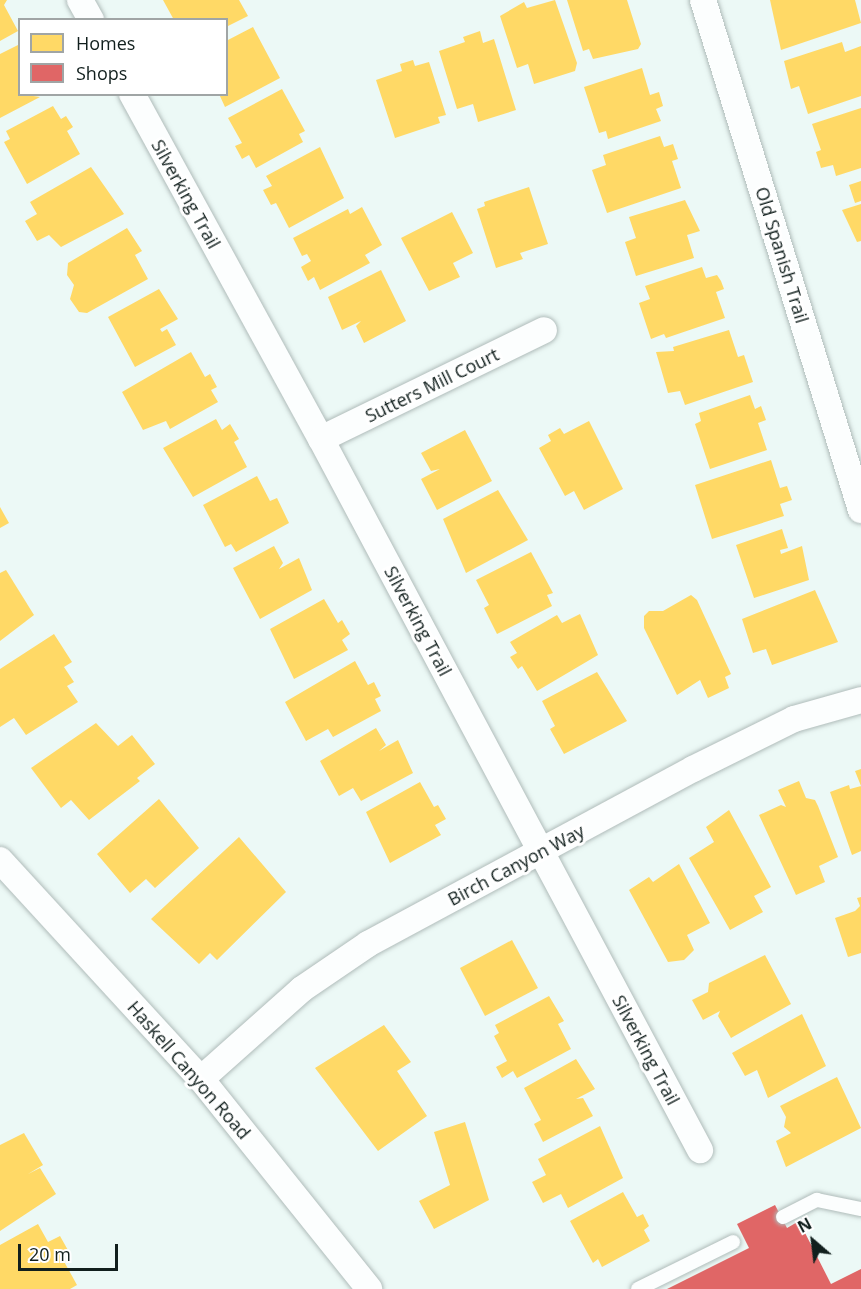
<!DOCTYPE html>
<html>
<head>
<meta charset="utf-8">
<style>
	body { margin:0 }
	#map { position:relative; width:861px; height:1289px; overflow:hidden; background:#ecf9f6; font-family:"Open Sans",sans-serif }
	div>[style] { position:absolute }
	.homes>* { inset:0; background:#ffd966 }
	.shops>* { inset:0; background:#e06666 }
	.roads { filter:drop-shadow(0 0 2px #b0bcba) drop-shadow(0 0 2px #b0bcba) }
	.service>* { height:14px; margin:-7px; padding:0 7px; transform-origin:7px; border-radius:7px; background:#fcfefe }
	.minor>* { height:26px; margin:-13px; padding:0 13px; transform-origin:13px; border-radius:13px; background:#fcfefe }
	span { translate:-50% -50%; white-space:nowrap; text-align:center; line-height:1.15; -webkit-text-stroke:6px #fff; paint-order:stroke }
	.street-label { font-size:18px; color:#111f1d }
	.legend { position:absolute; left:18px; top:18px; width:210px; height:78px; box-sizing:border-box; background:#fff; border:2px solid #a0a5a5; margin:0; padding:8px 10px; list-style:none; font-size:18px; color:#111f1d }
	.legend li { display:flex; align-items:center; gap:12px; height:30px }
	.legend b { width:30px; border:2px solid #a0a5a5 }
	.north { position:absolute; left:783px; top:1211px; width:60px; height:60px; -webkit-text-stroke:4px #fff; paint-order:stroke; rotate:332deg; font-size:16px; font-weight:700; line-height:24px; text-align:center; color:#111f1d }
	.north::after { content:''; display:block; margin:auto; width:21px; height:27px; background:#111f1d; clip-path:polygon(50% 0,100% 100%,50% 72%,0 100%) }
	.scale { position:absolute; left:18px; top:1244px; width:100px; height:27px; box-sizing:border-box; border:3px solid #111f1d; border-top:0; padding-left:8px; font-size:18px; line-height:21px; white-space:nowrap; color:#111f1d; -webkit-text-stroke:4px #fff; paint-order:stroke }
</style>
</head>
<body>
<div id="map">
	<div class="homes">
		<div style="clip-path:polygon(0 0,7px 0,4px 5px,18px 31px,0 41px)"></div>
		<div style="clip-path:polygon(163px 0,239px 0,248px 16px,226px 27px,226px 20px,174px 20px)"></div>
		<div style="clip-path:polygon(555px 0,577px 63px,575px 71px,534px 84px,528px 64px,517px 68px,500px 16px,524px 2px,527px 8px)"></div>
		<div style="clip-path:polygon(567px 0,627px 0,641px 44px,638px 49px,593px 59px,589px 49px,583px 51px)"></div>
		<div style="clip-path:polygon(770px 0,855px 0,861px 23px,781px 50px)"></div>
		<div style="clip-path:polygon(253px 27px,280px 78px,225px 107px,219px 94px,226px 94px,226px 41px)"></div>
		<div style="clip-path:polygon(480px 31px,483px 43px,494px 39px,516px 110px,478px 122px,473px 104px,457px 109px,439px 51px,465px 42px,463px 37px)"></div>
		<div style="clip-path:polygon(842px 42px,845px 52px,861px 46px,861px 96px,808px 114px,799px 86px,791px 89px,784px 61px)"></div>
		<div style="clip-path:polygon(20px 44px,20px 94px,40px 97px,0 118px,0 54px)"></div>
		<div style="clip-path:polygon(413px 60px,415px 66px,429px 62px,446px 115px,438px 117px,440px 123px,395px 138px,376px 80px,402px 71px,400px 64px)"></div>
		<div style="clip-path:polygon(642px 68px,650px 95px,659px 92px,663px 106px,656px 109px,661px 121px,608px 139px,606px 131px,599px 133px,584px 87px)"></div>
		<div style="clip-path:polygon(282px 89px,305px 131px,299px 134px,303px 142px,256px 168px,249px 155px,242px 159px,235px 146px,242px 143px,228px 118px)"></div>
		<div style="clip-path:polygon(53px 106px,61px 119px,66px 116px,73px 127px,67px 131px,80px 154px,27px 184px,4px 142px,10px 139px,6px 131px)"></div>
		<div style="clip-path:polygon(861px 108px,861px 168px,836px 176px,833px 165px,821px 168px,816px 152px,821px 150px,812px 124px)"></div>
		<div style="clip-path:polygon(660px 136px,664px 147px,673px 144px,678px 159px,672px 161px,681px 188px,607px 213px,592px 170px,606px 165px,603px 155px)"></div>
		<div style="clip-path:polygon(320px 147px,344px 198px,289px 228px,276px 203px,271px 205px,263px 190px,272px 186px,266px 176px)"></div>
		<div style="clip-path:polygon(91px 167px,124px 214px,61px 247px,49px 235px,37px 241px,25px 221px,37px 214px,30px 202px)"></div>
		<div style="clip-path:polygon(861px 181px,861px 201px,855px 203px,849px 185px)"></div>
		<div style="clip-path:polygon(529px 187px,548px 244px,520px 253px,523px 259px,496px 268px,477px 209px,485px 206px,484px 202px)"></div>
		<div style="clip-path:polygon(685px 200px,700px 231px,687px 235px,694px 258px,636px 276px,625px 242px,636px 238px,629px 217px)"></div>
		<div style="clip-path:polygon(861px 204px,861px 241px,857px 242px,842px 210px)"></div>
		<div style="clip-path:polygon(362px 207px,382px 245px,365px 255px,370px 263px,320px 290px,314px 277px,308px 281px,301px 267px,311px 261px,307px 254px,302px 256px,293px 238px,348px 209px,350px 214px)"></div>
		<div style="clip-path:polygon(452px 212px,473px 253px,453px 263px,460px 277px,429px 291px,401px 238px)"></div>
		<div style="clip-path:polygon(127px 228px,142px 251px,135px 255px,148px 279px,87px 313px,79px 312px,70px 299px,74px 285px,67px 275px,68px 263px)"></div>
		<div style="clip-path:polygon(702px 267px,706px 278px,717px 275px,721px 281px,724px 289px,716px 292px,725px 318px,666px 338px,664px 334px,651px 339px,639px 303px,650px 299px,645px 286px)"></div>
		<div style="clip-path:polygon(381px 270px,406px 321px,364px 343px,356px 326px,361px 321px,342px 330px,328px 297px)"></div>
		<div style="clip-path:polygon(159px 289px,178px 319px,160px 329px,162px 332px,167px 329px,176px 345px,135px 367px,108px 317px)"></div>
		<div style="clip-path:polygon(729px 330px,738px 357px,744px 355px,753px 382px,685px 405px,680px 391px,668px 393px,656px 352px,674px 351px,673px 347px)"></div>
		<div style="clip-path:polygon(191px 352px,205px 377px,210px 374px,217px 387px,211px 390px,218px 402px,170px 429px,166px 421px,143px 430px,122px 392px)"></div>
		<div style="clip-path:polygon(750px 395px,755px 409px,761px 406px,766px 420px,758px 423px,767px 450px,710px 469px,695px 424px,701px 421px,699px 413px)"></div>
		<div style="clip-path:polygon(216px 419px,222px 430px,230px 424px,239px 439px,234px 442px,247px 467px,193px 497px,163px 448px)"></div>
		<div style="clip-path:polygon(589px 421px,623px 489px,584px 510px,574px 491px,565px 496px,539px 448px,551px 441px,548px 435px,560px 428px,564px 434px)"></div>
		<div style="clip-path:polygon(465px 430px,492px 481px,437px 510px,421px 479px,440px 469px,431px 471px,421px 453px)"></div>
		<div style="clip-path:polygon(771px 460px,780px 488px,787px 486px,792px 500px,780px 504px,784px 516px,712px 539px,695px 485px)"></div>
		<div style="clip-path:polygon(257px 476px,270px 501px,277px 498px,289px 523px,236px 552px,231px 544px,225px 547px,203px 505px)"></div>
		<div style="clip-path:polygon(498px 490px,528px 540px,466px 573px,443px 519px)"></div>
		<div style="clip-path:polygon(0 507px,9px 523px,0 528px)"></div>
		<div style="clip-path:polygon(782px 529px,788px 548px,780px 550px,781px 554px,802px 546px,809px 580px,754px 598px,736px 545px)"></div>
		<div style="clip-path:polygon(274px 546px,283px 563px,279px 569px,299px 558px,312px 590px,260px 619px,233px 568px)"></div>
		<div style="clip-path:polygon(531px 552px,553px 593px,547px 595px,552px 606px,497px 634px,484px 608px,489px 605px,476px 580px)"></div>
		<div style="clip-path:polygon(6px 570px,34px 615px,0 641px,0 573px)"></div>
		<div style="clip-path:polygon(815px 590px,838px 642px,772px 665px,766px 649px,753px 653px,742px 619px)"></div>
		<div style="clip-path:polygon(691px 595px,697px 600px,731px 674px,725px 677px,729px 688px,708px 698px,700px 680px,677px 695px,644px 628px,644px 616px,649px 611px,663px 611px)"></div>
		<div style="clip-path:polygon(324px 599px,338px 623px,342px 620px,350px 634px,342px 640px,348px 650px,294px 679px,270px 629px)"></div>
		<div style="clip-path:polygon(580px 614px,598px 655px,537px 691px,522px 666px,518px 669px,510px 657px,517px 653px,510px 642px,557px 615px,562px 623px)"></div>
		<div style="clip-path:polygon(54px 634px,72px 662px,64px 667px,74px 682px,67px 686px,78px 702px,26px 735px,14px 718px,0 727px,0 669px)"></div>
		<div style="clip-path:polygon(355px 661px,368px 685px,374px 682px,381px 696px,375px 699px,381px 711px,333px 737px,328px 729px,306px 741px,285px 702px)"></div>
		<div style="clip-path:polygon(597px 672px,627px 721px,564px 754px,550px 729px,555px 726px,542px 701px)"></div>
		<div style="clip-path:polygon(96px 723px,118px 746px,132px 735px,155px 764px,137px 778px,140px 781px,89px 820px,71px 800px,61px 808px,31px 768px)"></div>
		<div style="clip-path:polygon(376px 728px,386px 745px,379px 751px,398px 740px,413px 773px,361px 801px,353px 788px,339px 796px,320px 761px)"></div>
		<div style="clip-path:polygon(861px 769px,861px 851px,852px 855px,830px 792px,849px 785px,850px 789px,861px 786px,855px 771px)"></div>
		<div style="clip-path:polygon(799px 781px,806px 798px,815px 800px,818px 806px,838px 857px,819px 866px,825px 882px,796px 895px,759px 815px,781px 805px,786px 807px,778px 790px)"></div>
		<div style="clip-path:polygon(420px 782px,434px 807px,438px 805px,446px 819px,435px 825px,441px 835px,390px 863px,366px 812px)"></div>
		<div style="clip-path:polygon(159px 799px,199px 848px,155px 888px,146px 879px,130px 893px,97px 854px)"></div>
		<div style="clip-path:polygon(729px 810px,771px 887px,754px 896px,763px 912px,730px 930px,689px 858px,714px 842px,706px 827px)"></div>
		<div style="clip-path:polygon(239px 837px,286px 892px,217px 960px,210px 953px,199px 964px,151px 919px)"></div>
		<div style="clip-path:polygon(679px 864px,710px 923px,687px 935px,694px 950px,684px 960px,668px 962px,629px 890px,649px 877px,653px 882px)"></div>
		<div style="clip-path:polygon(861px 897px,861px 953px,848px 957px,835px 918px,855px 911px,860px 906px,857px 898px)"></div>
		<div style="clip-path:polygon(512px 940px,538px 988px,485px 1016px,460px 968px)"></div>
		<div style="clip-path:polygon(765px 955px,791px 1004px,731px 1038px,718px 1016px,720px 1011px,703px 1020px,692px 1000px,708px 992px,709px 983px)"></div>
		<div style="clip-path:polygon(549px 996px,564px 1021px,558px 1024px,571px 1049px,517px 1078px,513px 1071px,502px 1078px,496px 1067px,507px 1061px,494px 1036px,499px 1033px,495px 1025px)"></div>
		<div style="clip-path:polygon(802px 1014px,826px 1066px,768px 1098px,757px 1070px,745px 1076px,732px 1053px)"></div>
		<div style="clip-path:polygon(384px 1025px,411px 1062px,397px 1071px,427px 1116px,378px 1151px,315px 1068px)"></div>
		<div style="clip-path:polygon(576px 1059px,595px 1089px,576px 1099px,583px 1098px,593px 1116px,543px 1142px,534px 1124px,541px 1120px,524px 1088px)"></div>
		<div style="clip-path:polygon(837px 1077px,861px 1128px,786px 1167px,776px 1141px,791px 1133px,784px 1127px,786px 1117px,780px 1106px)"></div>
		<div style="clip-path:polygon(465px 1122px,489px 1200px,434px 1229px,419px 1201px,450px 1185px,434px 1132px)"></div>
		<div style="clip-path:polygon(600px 1126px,623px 1178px,568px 1208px,561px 1194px,543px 1203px,532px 1182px,546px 1175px,538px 1159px)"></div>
		<div style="clip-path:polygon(24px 1133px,43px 1165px,28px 1174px,40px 1168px,56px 1194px,0 1231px,0 1145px)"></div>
		<div style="clip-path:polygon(623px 1192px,637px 1217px,643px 1214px,649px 1226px,644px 1230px,650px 1241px,602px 1267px,598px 1259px,593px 1263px,570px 1221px)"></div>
		<div style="clip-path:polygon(38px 1224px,48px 1242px,60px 1236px,69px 1252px,61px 1256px,77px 1285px,70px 1289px,0 1289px,0 1245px)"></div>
	</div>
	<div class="shops">
		<div style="clip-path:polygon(775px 1205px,787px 1228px,799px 1221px,831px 1284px,861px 1269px,861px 1289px,667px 1289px,749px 1248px,737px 1224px)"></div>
	</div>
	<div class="roads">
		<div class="service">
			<div style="left:783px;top:1217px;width:38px;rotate:-27deg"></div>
			<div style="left:817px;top:1200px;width:45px;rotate:11.6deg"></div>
			<div style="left:638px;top:1289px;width:106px;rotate:-26.3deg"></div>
		</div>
		<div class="minor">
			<div style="left:80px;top:0;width:23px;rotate:61deg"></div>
			<div style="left:703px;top:0;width:534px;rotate:72.79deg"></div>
			<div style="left:132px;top:94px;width:393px;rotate:61.3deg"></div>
			<div style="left:321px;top:439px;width:806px;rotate:61.94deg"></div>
			<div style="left:321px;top:439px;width:248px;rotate:-26deg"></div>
			<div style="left:0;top:860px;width:297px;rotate:47.5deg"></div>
			<div style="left:201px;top:1079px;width:269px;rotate:51.3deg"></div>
			<div style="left:201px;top:1079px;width:135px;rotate:-41.7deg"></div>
			<div style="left:302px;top:989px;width:80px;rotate:-34.3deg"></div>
			<div style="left:368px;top:944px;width:369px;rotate:-28.3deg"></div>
			<div style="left:693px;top:769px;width:113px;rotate:-26.3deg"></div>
			<div style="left:794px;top:719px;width:70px;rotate:-15.8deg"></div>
		</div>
	</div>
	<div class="street-label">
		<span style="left:186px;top:194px;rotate:61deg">Silverking Trail</span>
		<span style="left:782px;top:255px;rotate:73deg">Old Spanish Trail</span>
		<span style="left:432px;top:385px;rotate:-26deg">Sutters Mill Court</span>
		<span style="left:418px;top:621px;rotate:62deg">Silverking Trail</span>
		<span style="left:516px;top:865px;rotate:-28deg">Birch Canyon Way</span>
		<span style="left:646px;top:1050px;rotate:62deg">Silverking Trail</span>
		<span style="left:189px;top:1070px;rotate:49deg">Haskell Canyon Road</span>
	</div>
	<ul class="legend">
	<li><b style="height:16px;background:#ffd966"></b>Homes</li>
	<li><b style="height:16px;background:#e06666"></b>Shops</li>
	</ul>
	<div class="north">N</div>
	<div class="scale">20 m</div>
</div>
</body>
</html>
